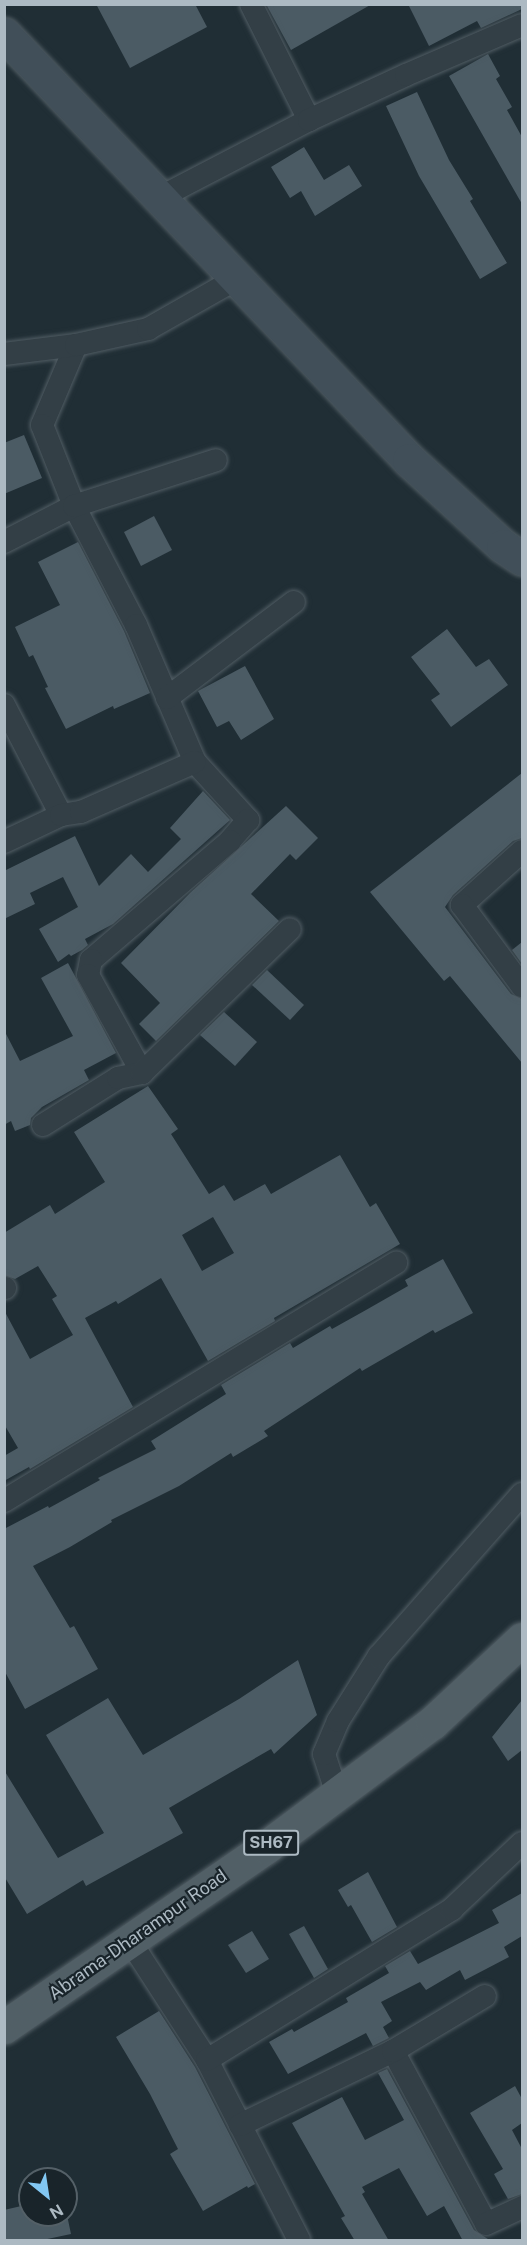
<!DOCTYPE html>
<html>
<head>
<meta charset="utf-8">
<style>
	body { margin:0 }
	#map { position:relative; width:527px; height:2245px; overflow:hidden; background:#202e35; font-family:"Public Sans",sans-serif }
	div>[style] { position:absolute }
	.building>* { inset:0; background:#4b5b64 }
	.roads { filter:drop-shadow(0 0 2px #515d64) drop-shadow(0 0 2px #515d64) }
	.street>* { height:22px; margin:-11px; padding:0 11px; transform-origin:11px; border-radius:11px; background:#333f46 }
	.secondary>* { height:33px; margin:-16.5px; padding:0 16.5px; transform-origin:16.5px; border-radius:16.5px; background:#414f59 }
	.primary>* { height:33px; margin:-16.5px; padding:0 16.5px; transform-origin:16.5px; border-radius:16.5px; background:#515f66 }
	span { translate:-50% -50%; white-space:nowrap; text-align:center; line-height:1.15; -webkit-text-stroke:4.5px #19242a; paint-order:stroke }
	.shield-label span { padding:2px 4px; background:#19242a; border:2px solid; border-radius:4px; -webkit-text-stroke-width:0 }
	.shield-label { font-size:16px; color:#adbac3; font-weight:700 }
	.street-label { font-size:18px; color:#adbac3 }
	.frame { position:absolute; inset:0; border:6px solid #adbac3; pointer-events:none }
	.north { position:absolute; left:18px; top:2167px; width:60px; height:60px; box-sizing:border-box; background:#19242a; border:2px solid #546067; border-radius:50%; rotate:150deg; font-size:16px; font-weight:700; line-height:24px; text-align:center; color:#adbac3 }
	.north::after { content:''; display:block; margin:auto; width:21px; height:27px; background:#82c7f3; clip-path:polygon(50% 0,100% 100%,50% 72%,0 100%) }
</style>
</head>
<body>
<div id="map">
	<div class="building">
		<div style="clip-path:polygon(96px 4px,195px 4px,207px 27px,130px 68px)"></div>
		<div style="clip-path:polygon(372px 4px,291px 50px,266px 4px)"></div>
		<div style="clip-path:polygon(408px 4px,522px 4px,522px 9px,481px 28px,477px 21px,429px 46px)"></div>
		<div style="clip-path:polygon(488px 54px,500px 76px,496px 79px,512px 107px,507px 110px,522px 137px,522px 204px,449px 76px)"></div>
		<div style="clip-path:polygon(417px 92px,449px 160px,473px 199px,470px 201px,507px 263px,480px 279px,419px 176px,386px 106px)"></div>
		<div style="clip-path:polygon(304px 147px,324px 180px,349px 165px,362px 186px,315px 216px,301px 191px,290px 198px,271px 167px)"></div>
		<div style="clip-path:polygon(24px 435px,42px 478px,4px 494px,4px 443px)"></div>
		<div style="clip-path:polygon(154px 516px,172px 550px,141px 566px,124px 532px)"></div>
		<div style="clip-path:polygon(78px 542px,124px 631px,150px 693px,114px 709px,113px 706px,66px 729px,45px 688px,48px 687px,33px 655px,29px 657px,15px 627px,60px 605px,38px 562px)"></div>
		<div style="clip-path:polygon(447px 629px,476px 667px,489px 659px,508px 685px,451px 727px,431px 700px,440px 694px,411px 657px)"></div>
		<div style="clip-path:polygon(245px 666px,274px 719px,241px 740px,229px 721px,217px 727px,198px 691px)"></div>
		<div style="clip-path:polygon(522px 773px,522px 838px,513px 841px,453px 895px,445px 907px,511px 994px,522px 999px,522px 1063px,450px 976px,444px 981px,370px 892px)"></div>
		<div style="clip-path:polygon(203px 791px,230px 820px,113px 924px,85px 939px,88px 945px,82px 950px,71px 956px,69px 954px,58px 962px,39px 929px,78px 907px,63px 877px,30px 893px,35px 904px,4px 919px,4px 871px,75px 836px,99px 886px,131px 854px,148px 872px,181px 839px,170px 828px)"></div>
		<div style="clip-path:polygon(286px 806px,318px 838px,296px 860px,290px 854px,251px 894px,279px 921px,156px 1041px,139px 1024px,160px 1003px,121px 963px,191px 892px)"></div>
		<div style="clip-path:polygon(522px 942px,522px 964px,512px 950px)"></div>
		<div style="clip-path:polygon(68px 963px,116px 1053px,84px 1070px,89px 1080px,42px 1107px,31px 1118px,30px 1125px,15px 1131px,11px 1121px,4px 1125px,4px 1030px,20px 1061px,73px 1036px,41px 978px)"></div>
		<div style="clip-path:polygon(267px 970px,304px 1005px,290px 1020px,252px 985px)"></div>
		<div style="clip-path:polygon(224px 1012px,257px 1042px,235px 1066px,200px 1035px)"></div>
		<div style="clip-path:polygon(evenodd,148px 1086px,178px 1129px,171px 1134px,209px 1194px,224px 1185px,234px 1201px,265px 1184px,271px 1194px,340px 1155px,370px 1207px,376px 1203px,400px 1244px,274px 1318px,275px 1321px,208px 1361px,161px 1278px,118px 1304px,116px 1301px,85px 1318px,133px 1407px,30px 1469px,29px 1467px,4px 1481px,4px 1456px,18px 1448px,4px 1424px,4px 1310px,30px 1359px,73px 1335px,52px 1299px,57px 1296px,38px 1266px,15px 1279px,4px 1275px,4px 1233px,50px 1205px,55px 1214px,105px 1182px,74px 1132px,148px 1086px,213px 1217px,234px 1253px,202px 1271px,182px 1235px,213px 1217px)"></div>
		<div style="clip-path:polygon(443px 1259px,473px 1313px,435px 1333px,433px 1330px,362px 1371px,360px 1368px,264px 1431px,268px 1436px,233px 1457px,231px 1453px,179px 1486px,111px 1520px,112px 1522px,70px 1547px,33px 1566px,70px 1628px,74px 1626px,98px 1669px,25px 1709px,4px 1670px,4px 1529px,48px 1506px,49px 1508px,100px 1480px,98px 1478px,156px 1449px,151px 1441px,226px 1394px,221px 1385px,290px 1343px,293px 1348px,330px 1326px,332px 1329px,366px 1310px,408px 1286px,405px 1280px)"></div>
		<div style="clip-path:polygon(298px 1660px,317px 1715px,274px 1754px,271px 1749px,169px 1808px,183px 1833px,86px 1886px,83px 1880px,27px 1914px,4px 1876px,4px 1770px,58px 1858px,104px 1833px,46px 1735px,108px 1698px,143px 1755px,239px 1699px)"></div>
		<div style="clip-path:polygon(522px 1700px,522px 1750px,508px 1761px,492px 1737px)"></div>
		<div style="clip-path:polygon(368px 1872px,397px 1927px,372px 1942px,351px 1905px,348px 1907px,338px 1890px)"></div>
		<div style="clip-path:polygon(522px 1893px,522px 1936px,504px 1947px,509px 1957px,465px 1980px,460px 1970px,426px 1990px,420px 1982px,381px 2002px,392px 2021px,383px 2027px,389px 2038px,373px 2046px,366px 2033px,288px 2074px,269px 2042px,292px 2029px,294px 2032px,348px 2002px,346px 1998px,389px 1973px,385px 1966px,410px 1951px,418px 1964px,499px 1923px,492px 1910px)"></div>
		<div style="clip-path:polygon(304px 1926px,328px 1969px,314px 1978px,289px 1934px)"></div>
		<div style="clip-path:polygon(252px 1931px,269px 1959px,246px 1973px,228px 1945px)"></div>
		<div style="clip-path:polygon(159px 2011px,195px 2067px,255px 2184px,248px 2188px,247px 2186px,203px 2211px,170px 2154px,178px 2149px,150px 2094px,116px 2037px)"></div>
		<div style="clip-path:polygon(387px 2069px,474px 2230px,491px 2241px,463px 2241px,444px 2206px,427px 2216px,399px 2168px,362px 2187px,365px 2192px,362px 2194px,389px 2241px,355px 2241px,341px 2218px,345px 2216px,292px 2123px,342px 2097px,365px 2140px,404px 2120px,378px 2073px)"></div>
		<div style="clip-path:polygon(515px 2086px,522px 2099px,522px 2123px,512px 2130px,522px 2149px,522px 2194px,508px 2199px,494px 2174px,503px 2169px,470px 2113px)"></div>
		<div style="clip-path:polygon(30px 2204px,30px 2215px,67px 2215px,71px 2234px,38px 2241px,4px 2241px,4px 2210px)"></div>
	</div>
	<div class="roads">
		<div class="street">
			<div style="left:251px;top:4px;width:130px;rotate:63.4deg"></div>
			<div style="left:159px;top:198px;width:169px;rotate:-27.5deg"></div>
			<div style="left:309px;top:120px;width:107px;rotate:-24.9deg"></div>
			<div style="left:406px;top:75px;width:126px;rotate:-23.3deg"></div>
			<div style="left:76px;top:345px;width:87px;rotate:113deg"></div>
			<div style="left:42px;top:425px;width:87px;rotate:68.4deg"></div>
			<div style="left:74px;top:506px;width:134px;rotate:62.5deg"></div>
			<div style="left:136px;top:625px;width:149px;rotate:66.7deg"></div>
			<div style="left:195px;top:762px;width:79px;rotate:47.6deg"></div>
			<div style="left:248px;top:820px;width:28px;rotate:131deg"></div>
			<div style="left:230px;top:841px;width:183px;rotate:139.4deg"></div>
			<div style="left:91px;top:960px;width:15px;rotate:101deg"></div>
			<div style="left:88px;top:975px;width:112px;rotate:61.1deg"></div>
			<div style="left:4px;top:354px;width:73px;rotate:-7.1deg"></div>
			<div style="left:76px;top:345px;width:74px;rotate:-12.5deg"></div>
			<div style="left:148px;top:329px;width:101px;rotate:-29.6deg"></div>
			<div style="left:4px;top:542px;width:79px;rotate:-27.2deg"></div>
			<div style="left:74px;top:506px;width:149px;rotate:-17.9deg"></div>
			<div style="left:167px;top:698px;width:159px;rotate:-37.1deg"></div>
			<div style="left:4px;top:705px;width:124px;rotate:62.6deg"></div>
			<div style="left:4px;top:842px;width:63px;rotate:-25.3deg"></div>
			<div style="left:61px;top:815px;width:20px;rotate:-9deg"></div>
			<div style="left:81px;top:812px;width:124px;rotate:-23.7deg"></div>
			<div style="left:522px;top:851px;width:81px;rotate:138deg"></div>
			<div style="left:462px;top:905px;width:101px;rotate:53.5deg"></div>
			<div style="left:43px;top:1125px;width:89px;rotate:-32.1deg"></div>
			<div style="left:118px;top:1078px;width:25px;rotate:-12deg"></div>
			<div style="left:142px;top:1073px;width:206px;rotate:-44.2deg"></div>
			<div style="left:4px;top:1288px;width:1px"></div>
			<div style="left:4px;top:1501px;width:459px;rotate:-31.3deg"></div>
			<div style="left:337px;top:1794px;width:42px;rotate:-108deg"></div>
			<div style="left:324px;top:1754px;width:36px;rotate:-67deg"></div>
			<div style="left:338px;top:1721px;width:77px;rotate:-57.8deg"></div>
			<div style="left:379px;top:1656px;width:216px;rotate:-48.6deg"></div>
			<div style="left:130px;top:1941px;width:142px;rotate:57.1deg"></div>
			<div style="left:207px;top:2060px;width:202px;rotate:62.9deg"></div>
			<div style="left:393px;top:2051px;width:196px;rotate:61.7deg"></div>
			<div style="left:486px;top:2224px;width:40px;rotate:-25deg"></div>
			<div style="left:207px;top:2060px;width:288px;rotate:-31.6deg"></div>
			<div style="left:452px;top:1909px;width:96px;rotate:-43.3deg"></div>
			<div style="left:240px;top:2125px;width:170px;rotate:-25.8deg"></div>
			<div style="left:393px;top:2051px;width:107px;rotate:-30.9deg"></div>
		</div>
		<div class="secondary">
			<div style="left:4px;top:34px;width:588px;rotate:46.45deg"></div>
			<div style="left:409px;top:460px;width:127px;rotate:42.5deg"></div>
			<div style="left:503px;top:546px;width:23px;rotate:34deg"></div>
		</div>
		<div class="primary">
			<div style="left:4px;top:2027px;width:318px;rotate:-34.5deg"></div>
			<div style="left:266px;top:1847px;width:207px;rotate:-36.8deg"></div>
			<div style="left:432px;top:1723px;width:123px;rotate:-43deg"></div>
		</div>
	</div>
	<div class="shield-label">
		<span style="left:271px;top:1843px">SH67</span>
	</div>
	<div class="street-label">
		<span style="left:138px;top:1935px;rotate:-35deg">Abrama-Dharampur Road</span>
	</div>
	<div class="frame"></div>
	<div class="north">N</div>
</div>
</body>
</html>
